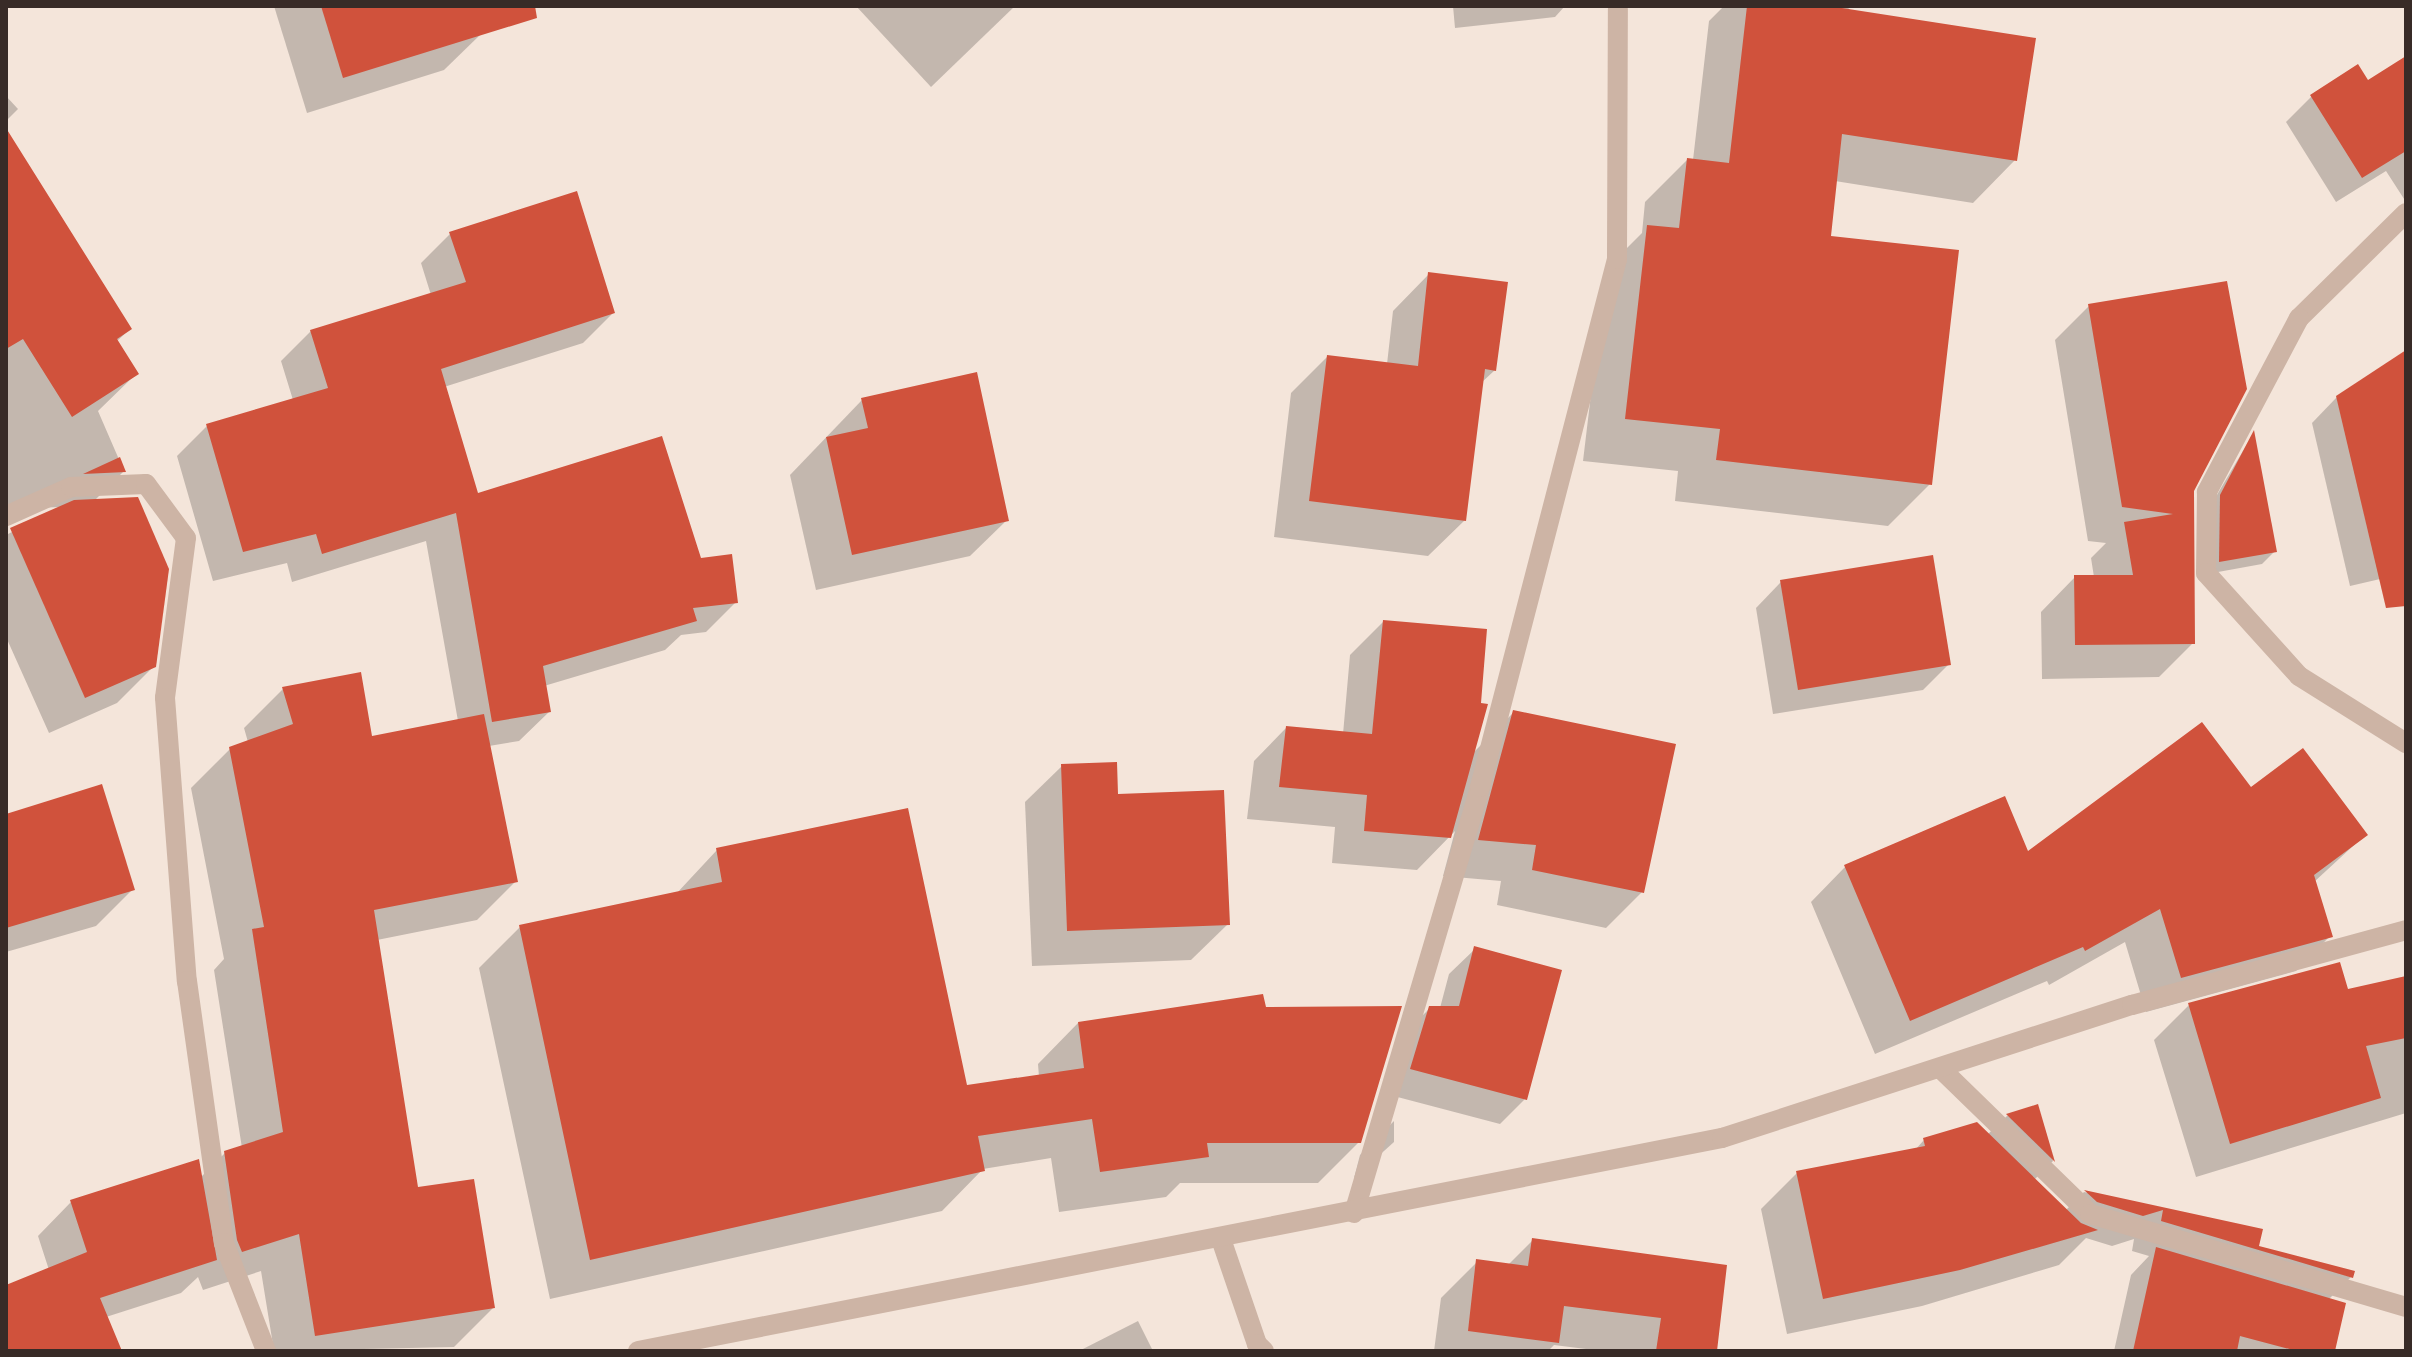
<!DOCTYPE html>
<html>
<head>
<meta charset="utf-8">
<style>
	body { margin:0 }
	#map { position:relative; width:2412px; height:1357px; overflow:hidden; background:#f4e5da; font-family:Lato,sans-serif }
	div>[style] { position:absolute }
	.shadow>* { inset:0; background:#0003 }
	.building>* { inset:0; background:#d0523c }
	.minor>* { height:20px; margin:-10px; padding:0 10px; transform-origin:10px; border-radius:10px; background:#cdb4a5 }
	span { translate:-50% -50%; white-space:nowrap; text-align:center; line-height:1.15; -webkit-text-stroke:8px #fbf0e7; paint-order:stroke }
	.frame { position:absolute; inset:0; border:8px solid #382b27; pointer-events:none }
</style>
</head>
<body>
<div id="map">
	<div class="shadow">
		<div style="clip-path:polygon(274px 6px,472px 6px,481px 34px,444px 70px,307px 113px)"></div>
		<div style="clip-path:polygon(856px 6px,1015px 6px,931px 87px)"></div>
		<div style="clip-path:polygon(1453px 6px,1565px 6px,1555px 17px,1455px 28px)"></div>
		<div style="clip-path:polygon(1724px 6px,1846px 6px,2015px 160px,1973px 203px,1835px 181px,1828px 238px,1930px 484px,1888px 526px,1675px 501px,1678px 471px,1583px 461px,1606px 269px,1642px 233px,1645px 202px,1687px 160px,1693px 160px,1709px 21px)"></div>
		<div style="clip-path:polygon(2406px 58px,2406px 202px,2386px 171px,2336px 202px,2286px 122px,2312px 96px,2367px 82px)"></div>
		<div style="clip-path:polygon(6px 96px,18px 109px,6px 121px)"></div>
		<div style="clip-path:polygon(6px 132px,130px 329px,116px 342px,136px 374px,98px 411px,124px 471px,94px 501px,154px 666px,117px 703px,49px 733px,6px 637px,6px 535px,62px 507px,30px 508px,6px 519px)"></div>
		<div style="clip-path:polygon(450px 234px,613px 313px,583px 343px,444px 387px,477px 495px,699px 560px,736px 602px,706px 632px,681px 635px,665px 650px,544px 686px,549px 712px,519px 741px,489px 746px,516px 881px,477px 920px,377px 940px,416px 1190px,493px 1308px,454px 1347px,274px 1351px,261px 1271px,203px 1290px,198px 1277px,181px 1293px,106px 1317px,119px 1351px,6px 1351px,6px 1287px,49px 1270px,38px 1236px,71px 1202px,200px 1178px,225px 1153px,242px 1148px,214px 970px,224px 959px,191px 788px,230px 749px,248px 742px,244px 728px,283px 689px,371px 738px,458px 721px,426px 541px,292px 582px,287px 563px,213px 581px,177px 456px,207px 426px,293px 400px,281px 361px,311px 331px,431px 295px,421px 263px)"></div>
		<div style="clip-path:polygon(1429px 274px,1495px 370px,1481px 383px,1465px 520px,1428px 556px,1274px 537px,1291px 393px,1327px 357px,1387px 364px,1393px 311px)"></div>
		<div style="clip-path:polygon(2089px 306px,2192px 491px,2193px 643px,2159px 677px,2042px 679px,2041px 612px,2075px 577px,2094px 577px,2091px 558px,2106px 543px,2088px 541px,2055px 340px)"></div>
		<div style="clip-path:polygon(2406px 352px,2406px 573px,2350px 586px,2312px 423px,2337px 397px)"></div>
		<div style="clip-path:polygon(862px 400px,1007px 520px,970px 556px,816px 590px,790px 475px)"></div>
		<div style="clip-path:polygon(2253px 434px,2275px 551px,2262px 564px,2207px 574px,2208px 510px)"></div>
		<div style="clip-path:polygon(1781px 582px,1949px 664px,1923px 690px,1773px 714px,1756px 608px)"></div>
		<div style="clip-path:polygon(1383px 622px,1472px 754px,1514px 712px,1642px 892px,1606px 928px,1497px 905px,1501px 881px,1443px 876px,1455px 831px,1417px 870px,1332px 863px,1335px 827px,1247px 819px,1254px 761px,1286px 728px,1343px 734px,1350px 655px)"></div>
		<div style="clip-path:polygon(1062px 766px,1228px 924px,1191px 960px,1032px 966px,1025px 802px)"></div>
		<div style="clip-path:polygon(2251px 790px,2365px 835px,2314px 882px,2330px 936px,2296px 971px,2146px 1012px,2125px 942px,2049px 985px,2047px 981px,1875px 1054px,1811px 902px,1845px 867px,2027px 854px)"></div>
		<div style="clip-path:polygon(6px 811px,7px 815px,132px 890px,96px 926px,6px 952px)"></div>
		<div style="clip-path:polygon(717px 850px,966px 1087px,1039px 1077px,1038px 1064px,1078px 1023px,1264px 1009px,1359px 1142px,1318px 1183px,1180px 1183px,1166px 1197px,1059px 1212px,1051px 1158px,983px 1169px,942px 1211px,550px 1299px,479px 968px,520px 927px,676px 894px)"></div>
		<div style="clip-path:polygon(1475px 949px,1525px 1099px,1500px 1124px,1386px 1094px,1404px 1034px,1430px 1008px,1440px 1008px,1449px 974px)"></div>
		<div style="clip-path:polygon(2406px 978px,2406px 1113px,2196px 1177px,2154px 1040px,2189px 1005px,2347px 991px)"></div>
		<div style="clip-path:polygon(2037px 1107px,2053px 1161px,2034px 1180px,2065px 1211px,2084px 1192px,2261px 1231px,2257px 1247px,2351px 1277px,2328px 1300px,2333px 1351px,2114px 1351px,2131px 1275px,2149px 1256px,2132px 1251px,2134px 1239px,2112px 1246px,2086px 1238px,2059px 1265px,1922px 1306px,1787px 1334px,1761px 1209px,1797px 1173px,1915px 1150px,1924px 1140px,1987px 1135px,2007px 1116px)"></div>
		<div style="clip-path:polygon(1394px 1121px,1394px 1142px,1354px 1178px,1360px 1155px)"></div>
		<div style="clip-path:polygon(1532px 1241px,1725px 1267px,1715px 1351px,1602px 1351px,1554px 1345px,1548px 1351px,1434px 1351px,1441px 1298px,1477px 1262px,1507px 1266px)"></div>
		<div style="clip-path:polygon(1138px 1321px,1153px 1351px,1079px 1351px)"></div>
	</div>
	<div class="building">
		<div style="clip-path:polygon(321px 6px,535px 6px,537px 18px,343px 78px)"></div>
		<div style="clip-path:polygon(1747px 6px,1829px 6px,2036px 38px,2017px 161px,1842px 134px,1831px 236px,1959px 250px,1932px 485px,1716px 460px,1720px 429px,1625px 419px,1647px 225px,1679px 228px,1687px 158px,1729px 163px)"></div>
		<div style="clip-path:polygon(2406px 56px,2406px 151px,2362px 178px,2310px 95px,2358px 64px,2368px 80px)"></div>
		<div style="clip-path:polygon(6px 128px,132px 329px,117px 339px,139px 374px,72px 417px,23px 339px,6px 349px)"></div>
		<div style="clip-path:polygon(577px 191px,615px 313px,441px 369px,478px 493px,662px 436px,701px 558px,732px 554px,738px 603px,693px 608px,697px 621px,543px 666px,551px 712px,492px 722px,456px 513px,322px 554px,316px 534px,243px 552px,206px 424px,328px 388px,310px 330px,466px 282px,449px 232px)"></div>
		<div style="clip-path:polygon(1428px 272px,1508px 282px,1496px 371px,1485px 369px,1466px 521px,1309px 501px,1327px 355px,1418px 366px)"></div>
		<div style="clip-path:polygon(2227px 281px,2247px 389px,2194px 491px,2195px 644px,2075px 645px,2074px 575px,2133px 575px,2124px 522px,2173px 514px,2122px 507px,2088px 304px)"></div>
		<div style="clip-path:polygon(2406px 350px,2406px 606px,2386px 608px,2336px 396px)"></div>
		<div style="clip-path:polygon(977px 372px,1009px 521px,852px 555px,826px 437px,868px 428px,861px 398px)"></div>
		<div style="clip-path:polygon(2254px 430px,2277px 552px,2219px 562px,2220px 495px)"></div>
		<div style="clip-path:polygon(120px 457px,126px 472px,83px 474px)"></div>
		<div style="clip-path:polygon(138px 497px,169px 569px,156px 667px,85px 698px,10px 528px,74px 500px)"></div>
		<div style="clip-path:polygon(1933px 555px,1951px 665px,1798px 690px,1780px 580px)"></div>
		<div style="clip-path:polygon(1383px 620px,1487px 629px,1481px 703px,1488px 704px,1451px 838px,1364px 831px,1367px 795px,1279px 787px,1286px 726px,1372px 734px)"></div>
		<div style="clip-path:polygon(361px 672px,372px 736px,484px 714px,518px 882px,374px 910px,418px 1187px,474px 1179px,495px 1308px,315px 1336px,299px 1234px,242px 1252px,237px 1240px,224px 1151px,283px 1132px,252px 929px,264px 927px,229px 747px,293px 724px,282px 687px)"></div>
		<div style="clip-path:polygon(1513px 710px,1676px 744px,1644px 893px,1532px 870px,1536px 845px,1478px 840px)"></div>
		<div style="clip-path:polygon(2202px 722px,2251px 787px,2303px 748px,2368px 835px,2314px 875px,2333px 937px,2181px 978px,2160px 909px,2085px 951px,2083px 947px,1910px 1021px,1844px 865px,2005px 796px,2028px 851px)"></div>
		<div style="clip-path:polygon(1117px 762px,1118px 794px,1224px 790px,1230px 925px,1067px 931px,1061px 764px)"></div>
		<div style="clip-path:polygon(102px 784px,135px 890px,6px 928px,6px 814px)"></div>
		<div style="clip-path:polygon(908px 808px,967px 1085px,1084px 1068px,1078px 1022px,1263px 994px,1266px 1007px,1402px 1006px,1361px 1143px,1207px 1143px,1209px 1157px,1100px 1172px,1092px 1119px,978px 1136px,985px 1171px,590px 1260px,519px 925px,722px 882px,716px 848px)"></div>
		<div style="clip-path:polygon(1474px 946px,1562px 970px,1527px 1100px,1410px 1069px,1429px 1006px,1459px 1006px)"></div>
		<div style="clip-path:polygon(2340px 962px,2348px 989px,2406px 976px,2406px 1038px,2366px 1046px,2381px 1098px,2230px 1144px,2188px 1003px)"></div>
		<div style="clip-path:polygon(2038px 1104px,2055px 1162px,2006px 1114px)"></div>
		<div style="clip-path:polygon(1977px 1122px,2081px 1223px,2098px 1230px,1960px 1270px,1823px 1299px,1796px 1171px,1925px 1146px,1923px 1138px)"></div>
		<div style="clip-path:polygon(199px 1159px,217px 1260px,100px 1298px,122px 1351px,6px 1351px,6px 1285px,87px 1252px,70px 1200px)"></div>
		<div style="clip-path:polygon(2084px 1190px,2263px 1229px,2259px 1246px,2355px 1271px,2353px 1278px,2161px 1221px,2163px 1210px,2143px 1216px,2097px 1202px)"></div>
		<div style="clip-path:polygon(1532px 1238px,1727px 1265px,1717px 1351px,1656px 1351px,1661px 1318px,1564px 1306px,1559px 1343px,1468px 1331px,1476px 1259px,1528px 1266px)"></div>
		<div style="clip-path:polygon(2156px 1247px,2346px 1303px,2335px 1351px,2297px 1351px,2240px 1336px,2237px 1351px,2133px 1351px)"></div>
	</div>
	<div class="minor">
		<div style="left:2406px;top:213px;width:150px;rotate:135.5deg"></div>
		<div style="left:2299px;top:318px;width:197px;rotate:117.9deg"></div>
		<div style="left:2207px;top:492px;width:81px;rotate:90.7deg"></div>
		<div style="left:2206px;top:573px;width:139px;rotate:47.9deg"></div>
		<div style="left:2299px;top:676px;width:126px;rotate:32.1deg"></div>
		<div style="left:6px;top:516px;width:71px;rotate:-24deg"></div>
		<div style="left:71px;top:487px;width:75px;rotate:-2.3deg"></div>
		<div style="left:146px;top:484px;width:67px;rotate:53.5deg"></div>
		<div style="left:186px;top:538px;width:161px;rotate:97.5deg"></div>
		<div style="left:165px;top:698px;width:284px;rotate:85.6deg"></div>
		<div style="left:187px;top:981px;width:265px;rotate:82deg"></div>
		<div style="left:224px;top:1243px;width:116px;rotate:68.7deg"></div>
		<div style="left:1940px;top:1068px;width:209px;rotate:44.2deg"></div>
		<div style="left:2090px;top:1214px;width:329px;rotate:16.4deg"></div>
		<div style="left:1354px;top:1213px;width:444px;rotate:-73.5deg"></div>
		<div style="left:1480px;top:787px;width:545px;rotate:-75.45deg"></div>
		<div style="left:1617px;top:259px;width:250px;rotate:-89.8deg"></div>
		<div style="left:1221px;top:1239px;width:111px;rotate:71.1deg"></div>
		<div style="left:1257px;top:1344px;width:10px;rotate:45deg"></div>
		<div style="left:638px;top:1351px;width:1105px;rotate:-11.12deg"></div>
		<div style="left:1722px;top:1138px;width:431px;rotate:-18deg"></div>
		<div style="left:2132px;top:1005px;width:284px;rotate:-15.3deg"></div>
	</div>
	<div class="frame"></div>
</div>
</body>
</html>
